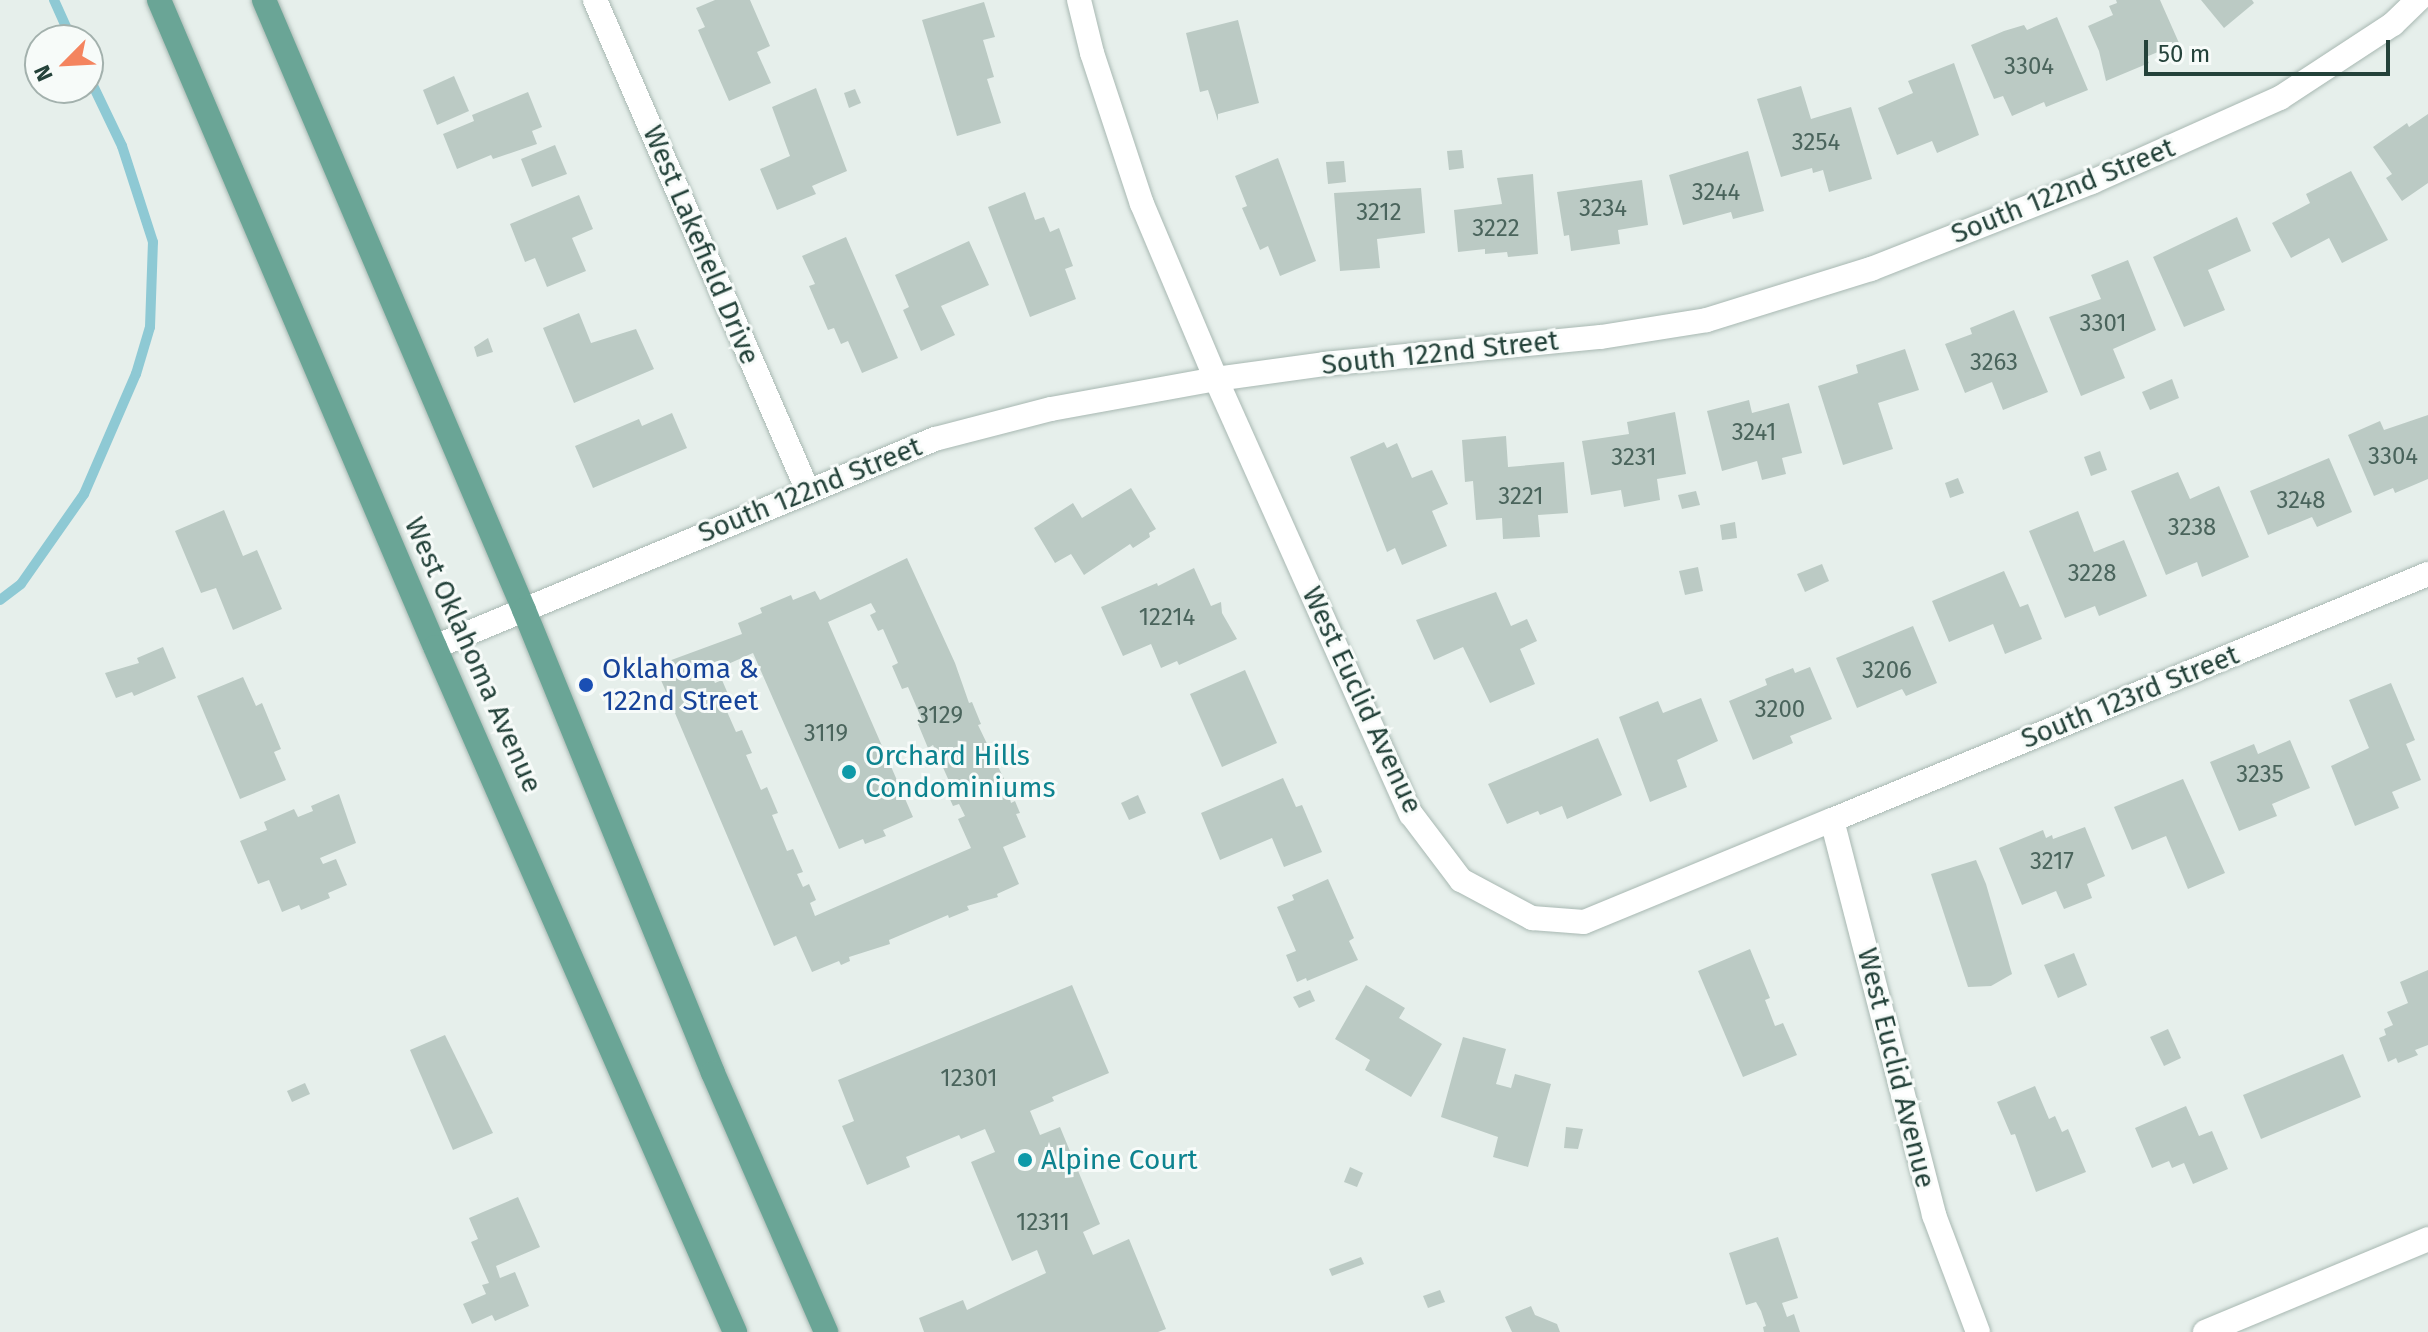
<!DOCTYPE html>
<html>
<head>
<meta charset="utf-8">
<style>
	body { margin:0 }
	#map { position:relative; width:2428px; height:1332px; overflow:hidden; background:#e6efeb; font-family:"Fira Sans",sans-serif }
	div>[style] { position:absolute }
	.stream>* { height:10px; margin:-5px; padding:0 5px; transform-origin:5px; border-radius:5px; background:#8ec9d4 }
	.building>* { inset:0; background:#bbcac4 }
	.roads { filter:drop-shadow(0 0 2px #a8b8b2) drop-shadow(0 0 2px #a8b8b2) }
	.minor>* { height:24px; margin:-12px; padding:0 12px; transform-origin:12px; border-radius:12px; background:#fff }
	.major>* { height:24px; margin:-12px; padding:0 12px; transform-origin:12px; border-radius:12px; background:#6aa596 }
	.dots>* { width:22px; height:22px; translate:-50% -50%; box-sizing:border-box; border:4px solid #f7fbf9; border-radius:50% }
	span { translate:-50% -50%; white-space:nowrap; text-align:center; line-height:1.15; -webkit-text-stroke:6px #f7fbf9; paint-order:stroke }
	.number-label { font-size:24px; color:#4a645c }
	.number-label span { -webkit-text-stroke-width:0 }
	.street-label { font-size:28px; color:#24423a }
	.transit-label { font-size:28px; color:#164399 }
	.left { translate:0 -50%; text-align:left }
	.culture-label { font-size:28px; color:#0d838f }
	.north { position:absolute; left:24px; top:24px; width:80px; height:80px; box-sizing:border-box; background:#f7fbf9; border:2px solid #a3b1ad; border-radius:50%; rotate:246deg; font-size:22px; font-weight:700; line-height:32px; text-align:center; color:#24423a }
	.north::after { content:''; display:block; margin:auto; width:28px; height:36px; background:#f4845f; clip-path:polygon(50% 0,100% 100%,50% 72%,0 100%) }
	.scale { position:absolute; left:2144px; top:40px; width:246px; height:36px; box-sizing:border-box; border:4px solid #24423a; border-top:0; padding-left:10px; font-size:24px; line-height:28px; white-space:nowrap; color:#24423a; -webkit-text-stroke:6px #f7fbf9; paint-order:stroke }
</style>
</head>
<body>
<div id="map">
	<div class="stream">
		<div style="left:54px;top:0;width:44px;rotate:65.8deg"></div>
		<div style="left:0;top:600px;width:26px;rotate:-37deg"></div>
		<div style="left:21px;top:584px;width:110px;rotate:-55deg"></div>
		<div style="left:84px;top:494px;width:131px;rotate:-66.6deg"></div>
		<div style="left:136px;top:374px;width:49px;rotate:-73.4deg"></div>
		<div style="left:150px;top:327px;width:85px;rotate:-88deg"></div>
		<div style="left:153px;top:242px;width:101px;rotate:-107.9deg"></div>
		<div style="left:122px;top:146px;width:79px;rotate:-115.6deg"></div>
	</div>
	<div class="building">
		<div style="clip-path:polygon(715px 0,750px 0,770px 46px,757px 52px,771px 83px,729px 101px,698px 30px,705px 27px,696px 8px)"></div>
		<div style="clip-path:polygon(2116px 0,2160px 0,2179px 43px,2146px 57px,2149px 63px,2106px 81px,2099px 51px,2088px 26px,2113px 15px,2109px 6px,2117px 3px)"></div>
		<div style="clip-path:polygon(2201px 0,2252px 0,2254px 3px,2224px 28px)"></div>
		<div style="clip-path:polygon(984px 2px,995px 37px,983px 40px,994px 77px,987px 79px,1001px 123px,957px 136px,922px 20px)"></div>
		<div style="clip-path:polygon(2057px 17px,2088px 90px,2046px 107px,2044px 102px,2012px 116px,2003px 96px,1994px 99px,1971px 45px,2004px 31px,2024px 25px,2027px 30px)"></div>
		<div style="clip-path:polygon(1238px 20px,1259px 103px,1218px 114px,1218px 121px,1208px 90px,1200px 92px,1186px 33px)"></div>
		<div style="clip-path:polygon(1954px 63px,1979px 135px,1937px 153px,1932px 141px,1897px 155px,1878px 108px,1913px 93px,1908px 81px)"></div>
		<div style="clip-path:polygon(454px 76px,469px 111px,437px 125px,423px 90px)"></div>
		<div style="clip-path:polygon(1801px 86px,1811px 119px,1851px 107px,1872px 179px,1829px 192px,1823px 170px,1813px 173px,1812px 168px,1781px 177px,1757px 99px)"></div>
		<div style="clip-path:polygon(816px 88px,847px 171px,812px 186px,816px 194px,777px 210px,760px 169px,790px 156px,772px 107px)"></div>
		<div style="clip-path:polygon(855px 89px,861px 103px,849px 108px,844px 93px)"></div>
		<div style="clip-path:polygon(528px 92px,542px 127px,532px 131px,537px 144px,493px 159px,491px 155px,457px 169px,443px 134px,474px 121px,472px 115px)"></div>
		<div style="clip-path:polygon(2428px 114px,2428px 183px,2402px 201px,2386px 178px,2392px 174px,2373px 147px,2407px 123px,2409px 127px)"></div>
		<div style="clip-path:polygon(555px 145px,567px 174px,532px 187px,521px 159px)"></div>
		<div style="clip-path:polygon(1462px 150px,1464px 168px,1449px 170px,1447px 151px)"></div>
		<div style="clip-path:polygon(1748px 151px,1764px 211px,1733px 219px,1731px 212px,1683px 225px,1669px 175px)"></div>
		<div style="clip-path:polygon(1278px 158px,1316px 261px,1280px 276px,1268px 246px,1260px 250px,1242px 208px,1247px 206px,1235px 176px)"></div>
		<div style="clip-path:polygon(1344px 161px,1346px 182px,1328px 184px,1326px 162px)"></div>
		<div style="clip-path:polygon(2351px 171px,2388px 240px,2342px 263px,2329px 238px,2291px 258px,2272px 223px,2310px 203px,2306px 194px)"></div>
		<div style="clip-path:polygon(1533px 174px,1538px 254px,1508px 257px,1507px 252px,1485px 254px,1485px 249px,1458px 252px,1454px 210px,1502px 204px,1497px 178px)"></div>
		<div style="clip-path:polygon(1642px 180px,1648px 225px,1618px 230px,1620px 244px,1571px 251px,1569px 235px,1564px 236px,1557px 192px)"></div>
		<div style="clip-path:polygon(1421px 188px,1425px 233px,1377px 239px,1380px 268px,1340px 271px,1334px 193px)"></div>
		<div style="clip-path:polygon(1025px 192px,1035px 220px,1044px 217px,1050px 232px,1059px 228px,1073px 266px,1065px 269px,1076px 299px,1030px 317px,988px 207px)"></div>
		<div style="clip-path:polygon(579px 195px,593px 229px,572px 238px,586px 271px,547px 287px,535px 258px,525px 262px,510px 224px)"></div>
		<div style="clip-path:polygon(2237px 217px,2251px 251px,2208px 270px,2225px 310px,2184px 327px,2153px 257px)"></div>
		<div style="clip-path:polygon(846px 237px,898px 358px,862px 373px,848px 341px,841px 344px,834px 328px,828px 330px,809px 286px,815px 284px,802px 256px)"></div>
		<div style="clip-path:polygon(969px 241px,989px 285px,941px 306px,955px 335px,921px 351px,903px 310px,909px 307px,895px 275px)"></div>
		<div style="clip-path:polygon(2128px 260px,2156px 330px,2113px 349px,2125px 378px,2081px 396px,2049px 317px,2101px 299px,2091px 275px)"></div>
		<div style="clip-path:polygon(2014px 310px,2048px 392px,2003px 410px,1992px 382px,1965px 393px,1945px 344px,1972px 334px,1970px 328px)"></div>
		<div style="clip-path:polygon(579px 313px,591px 343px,636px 329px,654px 369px,574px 403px,543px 328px)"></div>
		<div style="clip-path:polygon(488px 338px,493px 352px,477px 357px,474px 347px)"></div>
		<div style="clip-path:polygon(1905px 349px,1919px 390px,1878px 403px,1893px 449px,1843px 465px,1818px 386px,1858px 373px,1856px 365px)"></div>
		<div style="clip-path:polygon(2172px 379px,2179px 398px,2150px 410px,2142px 392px)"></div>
		<div style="clip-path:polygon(1749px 400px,1752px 413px,1789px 403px,1802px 453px,1782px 458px,1786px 474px,1762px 480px,1757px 461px,1722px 471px,1707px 411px)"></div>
		<div style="clip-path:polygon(1675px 412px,1686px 474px,1657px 479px,1660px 500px,1624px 507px,1621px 490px,1591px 495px,1582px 441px,1629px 434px,1627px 422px)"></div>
		<div style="clip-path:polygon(672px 413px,687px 448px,593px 488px,575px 446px,639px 419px,642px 426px)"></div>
		<div style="clip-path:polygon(2428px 415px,2428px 479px,2395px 493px,2393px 488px,2374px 496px,2348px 435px,2380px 421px,2384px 430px)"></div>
		<div style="clip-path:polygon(1506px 436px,1508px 467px,1564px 462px,1568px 513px,1538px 515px,1540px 537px,1503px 539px,1502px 518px,1476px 520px,1473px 481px,1465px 482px,1462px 440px)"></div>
		<div style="clip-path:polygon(1384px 442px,1387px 448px,1397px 443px,1412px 478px,1432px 470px,1448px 504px,1432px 511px,1447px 546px,1402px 565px,1395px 548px,1387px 552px,1350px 457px)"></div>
		<div style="clip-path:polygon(2100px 451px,2107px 470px,2091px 476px,2084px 457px)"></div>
		<div style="clip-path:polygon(2329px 458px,2352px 512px,2317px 527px,2312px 517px,2268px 535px,2250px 491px)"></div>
		<div style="clip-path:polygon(2178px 472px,2190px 499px,2219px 486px,2249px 557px,2202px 577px,2197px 562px,2166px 575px,2131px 491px)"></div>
		<div style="clip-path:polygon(1958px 478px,1964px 493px,1950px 498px,1945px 483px)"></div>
		<div style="clip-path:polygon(1131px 488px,1156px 529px,1149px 533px,1150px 537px,1133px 548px,1130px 544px,1084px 575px,1071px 554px,1055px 563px,1034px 528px,1073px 503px,1082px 518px)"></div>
		<div style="clip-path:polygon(1696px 491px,1700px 505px,1682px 509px,1678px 495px)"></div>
		<div style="clip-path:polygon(224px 510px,243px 556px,257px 550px,282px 609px,233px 630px,216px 588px,201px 593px,175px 531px)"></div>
		<div style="clip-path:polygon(2078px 511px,2094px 552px,2124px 540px,2147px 596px,2099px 616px,2095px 606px,2065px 618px,2029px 531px)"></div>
		<div style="clip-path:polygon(1735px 522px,1737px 538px,1722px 540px,1720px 525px)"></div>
		<div style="clip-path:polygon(evenodd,907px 558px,955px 663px,969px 703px,972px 702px,981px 724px,978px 725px,1006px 783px,1011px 803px,1015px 801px,1020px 813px,1016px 814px,1026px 837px,1003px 847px,1019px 884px,997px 894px,998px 897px,967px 906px,969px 910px,949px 918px,948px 915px,889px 940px,890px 944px,849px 957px,850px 961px,841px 965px,839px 961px,812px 972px,796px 936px,774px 946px,655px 666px,742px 634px,738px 623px,762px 613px,760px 608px,791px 595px,793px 600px,815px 591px,820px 600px,907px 558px,871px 603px,876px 612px,870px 615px,878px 631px,883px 629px,898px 663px,892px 666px,902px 689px,908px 687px,923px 722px,918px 724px,928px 748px,933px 745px,949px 781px,943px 784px,953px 806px,959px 804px,965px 816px,958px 819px,971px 848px,815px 916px,810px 903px,816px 900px,809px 884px,803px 887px,797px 874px,803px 872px,793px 849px,787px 851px,772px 815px,778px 813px,767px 787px,761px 790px,746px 755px,752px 753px,742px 730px,736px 732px,721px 698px,728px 694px,722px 680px,715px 683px,710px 672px,753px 653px,839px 849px,863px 839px,865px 844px,886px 836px,883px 830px,913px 817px,828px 622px,871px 603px)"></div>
		<div style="clip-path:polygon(1822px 564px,1829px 581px,1805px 592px,1797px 574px)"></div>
		<div style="clip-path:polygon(1698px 567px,1703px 591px,1685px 595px,1679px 571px)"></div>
		<div style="clip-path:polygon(1194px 568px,1211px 606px,1221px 602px,1222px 613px,1237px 639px,1179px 665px,1177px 661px,1161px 668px,1151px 644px,1123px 656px,1101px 607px,1157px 583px,1158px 586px)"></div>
		<div style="clip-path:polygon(2004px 571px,2020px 607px,2028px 604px,2042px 639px,2005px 654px,1993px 624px,1949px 642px,1932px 601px)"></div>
		<div style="clip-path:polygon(1496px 592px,1511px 626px,1527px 619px,1537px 641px,1520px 649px,1535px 684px,1490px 703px,1463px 647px,1434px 660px,1416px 620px)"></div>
		<div style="clip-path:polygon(1913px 626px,1937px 683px,1906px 696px,1902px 689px,1857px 708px,1836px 658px)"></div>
		<div style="clip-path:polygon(163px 647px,176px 678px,134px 696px,132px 692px,116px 698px,105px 673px,139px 663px,137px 658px)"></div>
		<div style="clip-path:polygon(1810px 667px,1832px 719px,1790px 736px,1793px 743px,1753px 760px,1729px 701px,1767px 685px,1765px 679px,1793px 668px,1795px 673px)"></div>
		<div style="clip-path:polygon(1245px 670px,1277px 743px,1222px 767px,1190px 694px)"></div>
		<div style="clip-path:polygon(243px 677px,256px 706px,262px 703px,281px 749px,274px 752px,286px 780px,240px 799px,197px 696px)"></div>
		<div style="clip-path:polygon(2391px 683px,2415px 740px,2406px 744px,2421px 780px,2392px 792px,2399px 808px,2355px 826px,2331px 766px,2369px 748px,2349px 700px)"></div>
		<div style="clip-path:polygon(1701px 698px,1718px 741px,1677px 760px,1687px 787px,1650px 802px,1619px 717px,1658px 701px,1663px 713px)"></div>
		<div style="clip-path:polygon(1598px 738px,1622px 795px,1567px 819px,1562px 806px,1540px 815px,1538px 811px,1507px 824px,1488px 784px)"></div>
		<div style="clip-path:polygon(2290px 740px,2310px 788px,2272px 804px,2277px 816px,2239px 831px,2210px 762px,2254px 744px,2258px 754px)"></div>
		<div style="clip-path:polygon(1283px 778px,1296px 807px,1302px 805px,1322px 852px,1284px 867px,1272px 838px,1220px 860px,1201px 813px)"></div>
		<div style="clip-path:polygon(2183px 779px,2225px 873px,2188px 889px,2166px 836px,2132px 850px,2114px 807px)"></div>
		<div style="clip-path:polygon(339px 794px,356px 843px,320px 858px,323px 864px,336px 859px,347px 885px,328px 893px,330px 898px,301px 910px,299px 905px,282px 912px,269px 880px,258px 884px,240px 841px,267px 830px,264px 822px,294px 809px,298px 817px,313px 811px,311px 806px)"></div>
		<div style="clip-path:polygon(1138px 795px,1146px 813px,1129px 820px,1121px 803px)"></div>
		<div style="clip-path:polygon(2085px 827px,2105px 876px,2087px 884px,2092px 898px,2064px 909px,2056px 891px,2022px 905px,1999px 848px,2043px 830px,2046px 838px,2052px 835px,2053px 839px)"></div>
		<div style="clip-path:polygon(1976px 860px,1986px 884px,2012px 974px,1991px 986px,1968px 987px,1931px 874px)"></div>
		<div style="clip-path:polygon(1328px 879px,1354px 938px,1349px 941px,1358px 960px,1307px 981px,1306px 978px,1297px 982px,1286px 955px,1296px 951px,1277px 907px,1294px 900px,1292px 895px)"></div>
		<div style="clip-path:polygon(1750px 949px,1770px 998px,1765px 1000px,1775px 1026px,1783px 1023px,1797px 1055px,1743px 1077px,1698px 971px)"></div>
		<div style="clip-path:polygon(2074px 953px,2087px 985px,2058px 998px,2044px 965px)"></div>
		<div style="clip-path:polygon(2428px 970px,2428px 1045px,2415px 1050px,2418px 1055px,2398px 1063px,2396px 1058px,2388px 1062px,2379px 1038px,2386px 1035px,2384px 1029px,2393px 1025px,2387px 1012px,2408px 1003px,2400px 982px)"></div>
		<div style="clip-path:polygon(1072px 985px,1109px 1073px,1052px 1097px,1054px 1101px,1030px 1111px,1040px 1135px,1060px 1127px,1100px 1224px,1083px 1232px,1093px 1255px,1129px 1239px,1166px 1329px,1158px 1332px,924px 1332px,919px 1318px,963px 1300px,967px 1310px,1046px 1273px,1037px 1250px,1012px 1261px,1009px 1254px,971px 1162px,995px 1152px,985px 1129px,961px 1139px,959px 1135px,906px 1157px,910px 1167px,867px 1185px,842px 1126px,854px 1121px,838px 1080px)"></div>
		<div style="clip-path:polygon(1366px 985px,1405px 1008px,1399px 1018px,1442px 1044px,1411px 1097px,1365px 1070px,1370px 1060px,1335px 1039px)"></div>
		<div style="clip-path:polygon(1310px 990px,1315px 1001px,1299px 1008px,1293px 997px)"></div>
		<div style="clip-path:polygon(2168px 1029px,2181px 1058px,2164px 1066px,2150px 1037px)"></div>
		<div style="clip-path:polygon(445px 1035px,493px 1133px,453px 1150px,410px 1050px)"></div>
		<div style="clip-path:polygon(1463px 1037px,1506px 1049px,1496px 1084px,1511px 1088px,1515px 1074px,1551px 1084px,1528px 1167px,1493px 1157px,1498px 1137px,1441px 1117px)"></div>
		<div style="clip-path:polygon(2343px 1054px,2361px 1097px,2261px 1139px,2243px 1095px)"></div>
		<div style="clip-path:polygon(305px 1083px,310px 1094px,292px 1102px,287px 1091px)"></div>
		<div style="clip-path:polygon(2035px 1086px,2049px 1119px,2055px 1116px,2062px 1132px,2068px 1129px,2086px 1172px,2036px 1192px,2015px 1134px,2011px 1135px,1997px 1102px)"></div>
		<div style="clip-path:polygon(2186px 1106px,2199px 1136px,2212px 1131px,2228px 1169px,2193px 1184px,2184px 1163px,2172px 1168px,2169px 1161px,2152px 1168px,2135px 1128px)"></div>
		<div style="clip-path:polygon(1566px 1127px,1583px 1129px,1578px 1149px,1564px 1148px)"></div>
		<div style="clip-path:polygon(1350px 1167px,1363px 1173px,1357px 1187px,1344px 1182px)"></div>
		<div style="clip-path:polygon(518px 1197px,540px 1247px,496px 1266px,500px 1278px,515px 1272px,529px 1306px,495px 1321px,492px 1315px,472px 1324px,463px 1304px,486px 1294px,482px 1285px,489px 1283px,471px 1242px,478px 1239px,469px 1218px)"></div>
		<div style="clip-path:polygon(1778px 1237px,1798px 1298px,1782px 1303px,1787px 1317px,1794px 1314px,1800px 1332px,1764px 1332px,1763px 1327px,1766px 1326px,1761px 1311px,1756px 1302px,1746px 1305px,1729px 1253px)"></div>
		<div style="clip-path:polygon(1361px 1257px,1364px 1264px,1332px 1276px,1329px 1269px)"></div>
		<div style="clip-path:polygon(1440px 1290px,1445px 1302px,1428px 1308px,1423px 1296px)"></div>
		<div style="clip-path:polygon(1531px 1306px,1535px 1315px,1557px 1324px,1560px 1332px,1512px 1332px,1505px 1317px)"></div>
	</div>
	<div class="roads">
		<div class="minor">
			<div style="left:595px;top:0;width:533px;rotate:66.56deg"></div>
			<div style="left:1079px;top:0;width:55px;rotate:76.2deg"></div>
			<div style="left:1092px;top:53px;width:159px;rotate:71.7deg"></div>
			<div style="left:1142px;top:204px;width:190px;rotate:67.1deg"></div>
			<div style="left:1216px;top:379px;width:477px;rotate:65.9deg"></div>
			<div style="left:1411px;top:814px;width:83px;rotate:52.9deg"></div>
			<div style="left:1461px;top:880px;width:81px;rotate:28.2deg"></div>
			<div style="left:1532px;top:918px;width:52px;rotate:4.4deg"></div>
			<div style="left:1584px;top:922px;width:268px;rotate:-22.4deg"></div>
			<div style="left:1832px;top:820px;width:408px;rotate:75.5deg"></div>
			<div style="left:1934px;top:1215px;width:125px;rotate:69.4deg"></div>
			<div style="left:435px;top:647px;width:542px;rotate:-22.59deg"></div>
			<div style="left:935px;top:439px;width:120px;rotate:-14.5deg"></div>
			<div style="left:1051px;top:409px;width:168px;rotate:-10.3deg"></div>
			<div style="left:1216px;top:379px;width:109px;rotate:-7.9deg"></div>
			<div style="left:1324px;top:364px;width:278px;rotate:-5.6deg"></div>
			<div style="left:1601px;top:337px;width:107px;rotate:-9.1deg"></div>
			<div style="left:1707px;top:320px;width:172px;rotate:-17.3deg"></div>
			<div style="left:1871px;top:269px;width:238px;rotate:-21.5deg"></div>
			<div style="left:2092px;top:182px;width:206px;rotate:-24.1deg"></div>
			<div style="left:2280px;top:98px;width:135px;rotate:-33.2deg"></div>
			<div style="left:2393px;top:24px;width:35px;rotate:-44deg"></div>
			<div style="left:1832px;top:820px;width:645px;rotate:-22.43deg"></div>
			<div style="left:2205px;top:1332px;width:242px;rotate:-22.6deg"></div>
		</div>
		<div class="major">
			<div style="left:159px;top:0;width:703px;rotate:66.9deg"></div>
			<div style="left:435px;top:647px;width:748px;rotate:66.35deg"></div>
			<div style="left:264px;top:0;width:663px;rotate:66.91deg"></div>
			<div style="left:524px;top:610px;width:500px;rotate:67.79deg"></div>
			<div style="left:713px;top:1073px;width:283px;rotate:66.4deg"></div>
		</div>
	</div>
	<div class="dots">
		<div style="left:586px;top:685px;background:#1a4fb4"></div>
		<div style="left:849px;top:772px;background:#0f9aa8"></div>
		<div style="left:1025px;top:1160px;background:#0f9aa8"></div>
	</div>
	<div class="number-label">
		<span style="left:2029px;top:67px">3304</span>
		<span style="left:1816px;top:143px">3254</span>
		<span style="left:1716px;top:193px">3244</span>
		<span style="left:1603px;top:209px">3234</span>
		<span style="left:1379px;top:213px">3212</span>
		<span style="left:1496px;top:229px">3222</span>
		<span style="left:2103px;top:324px">3301</span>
		<span style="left:1994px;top:363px">3263</span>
		<span style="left:1754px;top:433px">3241</span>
		<span style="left:2393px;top:457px">3304</span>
		<span style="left:1634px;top:458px">3231</span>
		<span style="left:1521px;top:497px">3221</span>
		<span style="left:2301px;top:501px">3248</span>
		<span style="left:2192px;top:528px">3238</span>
		<span style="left:2092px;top:574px">3228</span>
		<span style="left:1167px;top:618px">12214</span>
		<span style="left:1887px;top:671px">3206</span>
		<span style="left:1780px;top:710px">3200</span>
		<span style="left:940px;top:716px">3129</span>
		<span style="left:826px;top:734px">3119</span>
		<span style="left:2260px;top:775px">3235</span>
		<span style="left:2052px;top:862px">3217</span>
		<span style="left:969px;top:1079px">12301</span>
		<span style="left:1043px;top:1223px">12311</span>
	</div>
	<div class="street-label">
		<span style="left:2063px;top:191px;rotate:-22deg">South 122nd Street</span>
		<span style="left:701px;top:245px;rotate:67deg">West Lakefield Drive</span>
		<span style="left:1440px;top:353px;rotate:-6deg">South 122nd Street</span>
		<span style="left:810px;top:490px;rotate:-22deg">South 122nd Street</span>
		<span style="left:473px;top:655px;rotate:66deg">West Oklahoma Avenue</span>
		<span style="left:2130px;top:697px;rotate:-22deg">South 123rd Street</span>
		<span style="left:1362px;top:700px;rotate:65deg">West Euclid Avenue</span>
		<span style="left:1896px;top:1068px;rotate:76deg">West Euclid Avenue</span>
	</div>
	<div class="transit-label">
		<span class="left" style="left:602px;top:685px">Oklahoma &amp;<br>122nd Street</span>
	</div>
	<div class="culture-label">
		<span class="left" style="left:865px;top:772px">Orchard Hills<br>Condominiums</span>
		<span class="left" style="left:1041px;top:1160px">Alpine Court</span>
	</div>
	<div class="north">N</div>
	<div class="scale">50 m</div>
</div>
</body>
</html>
